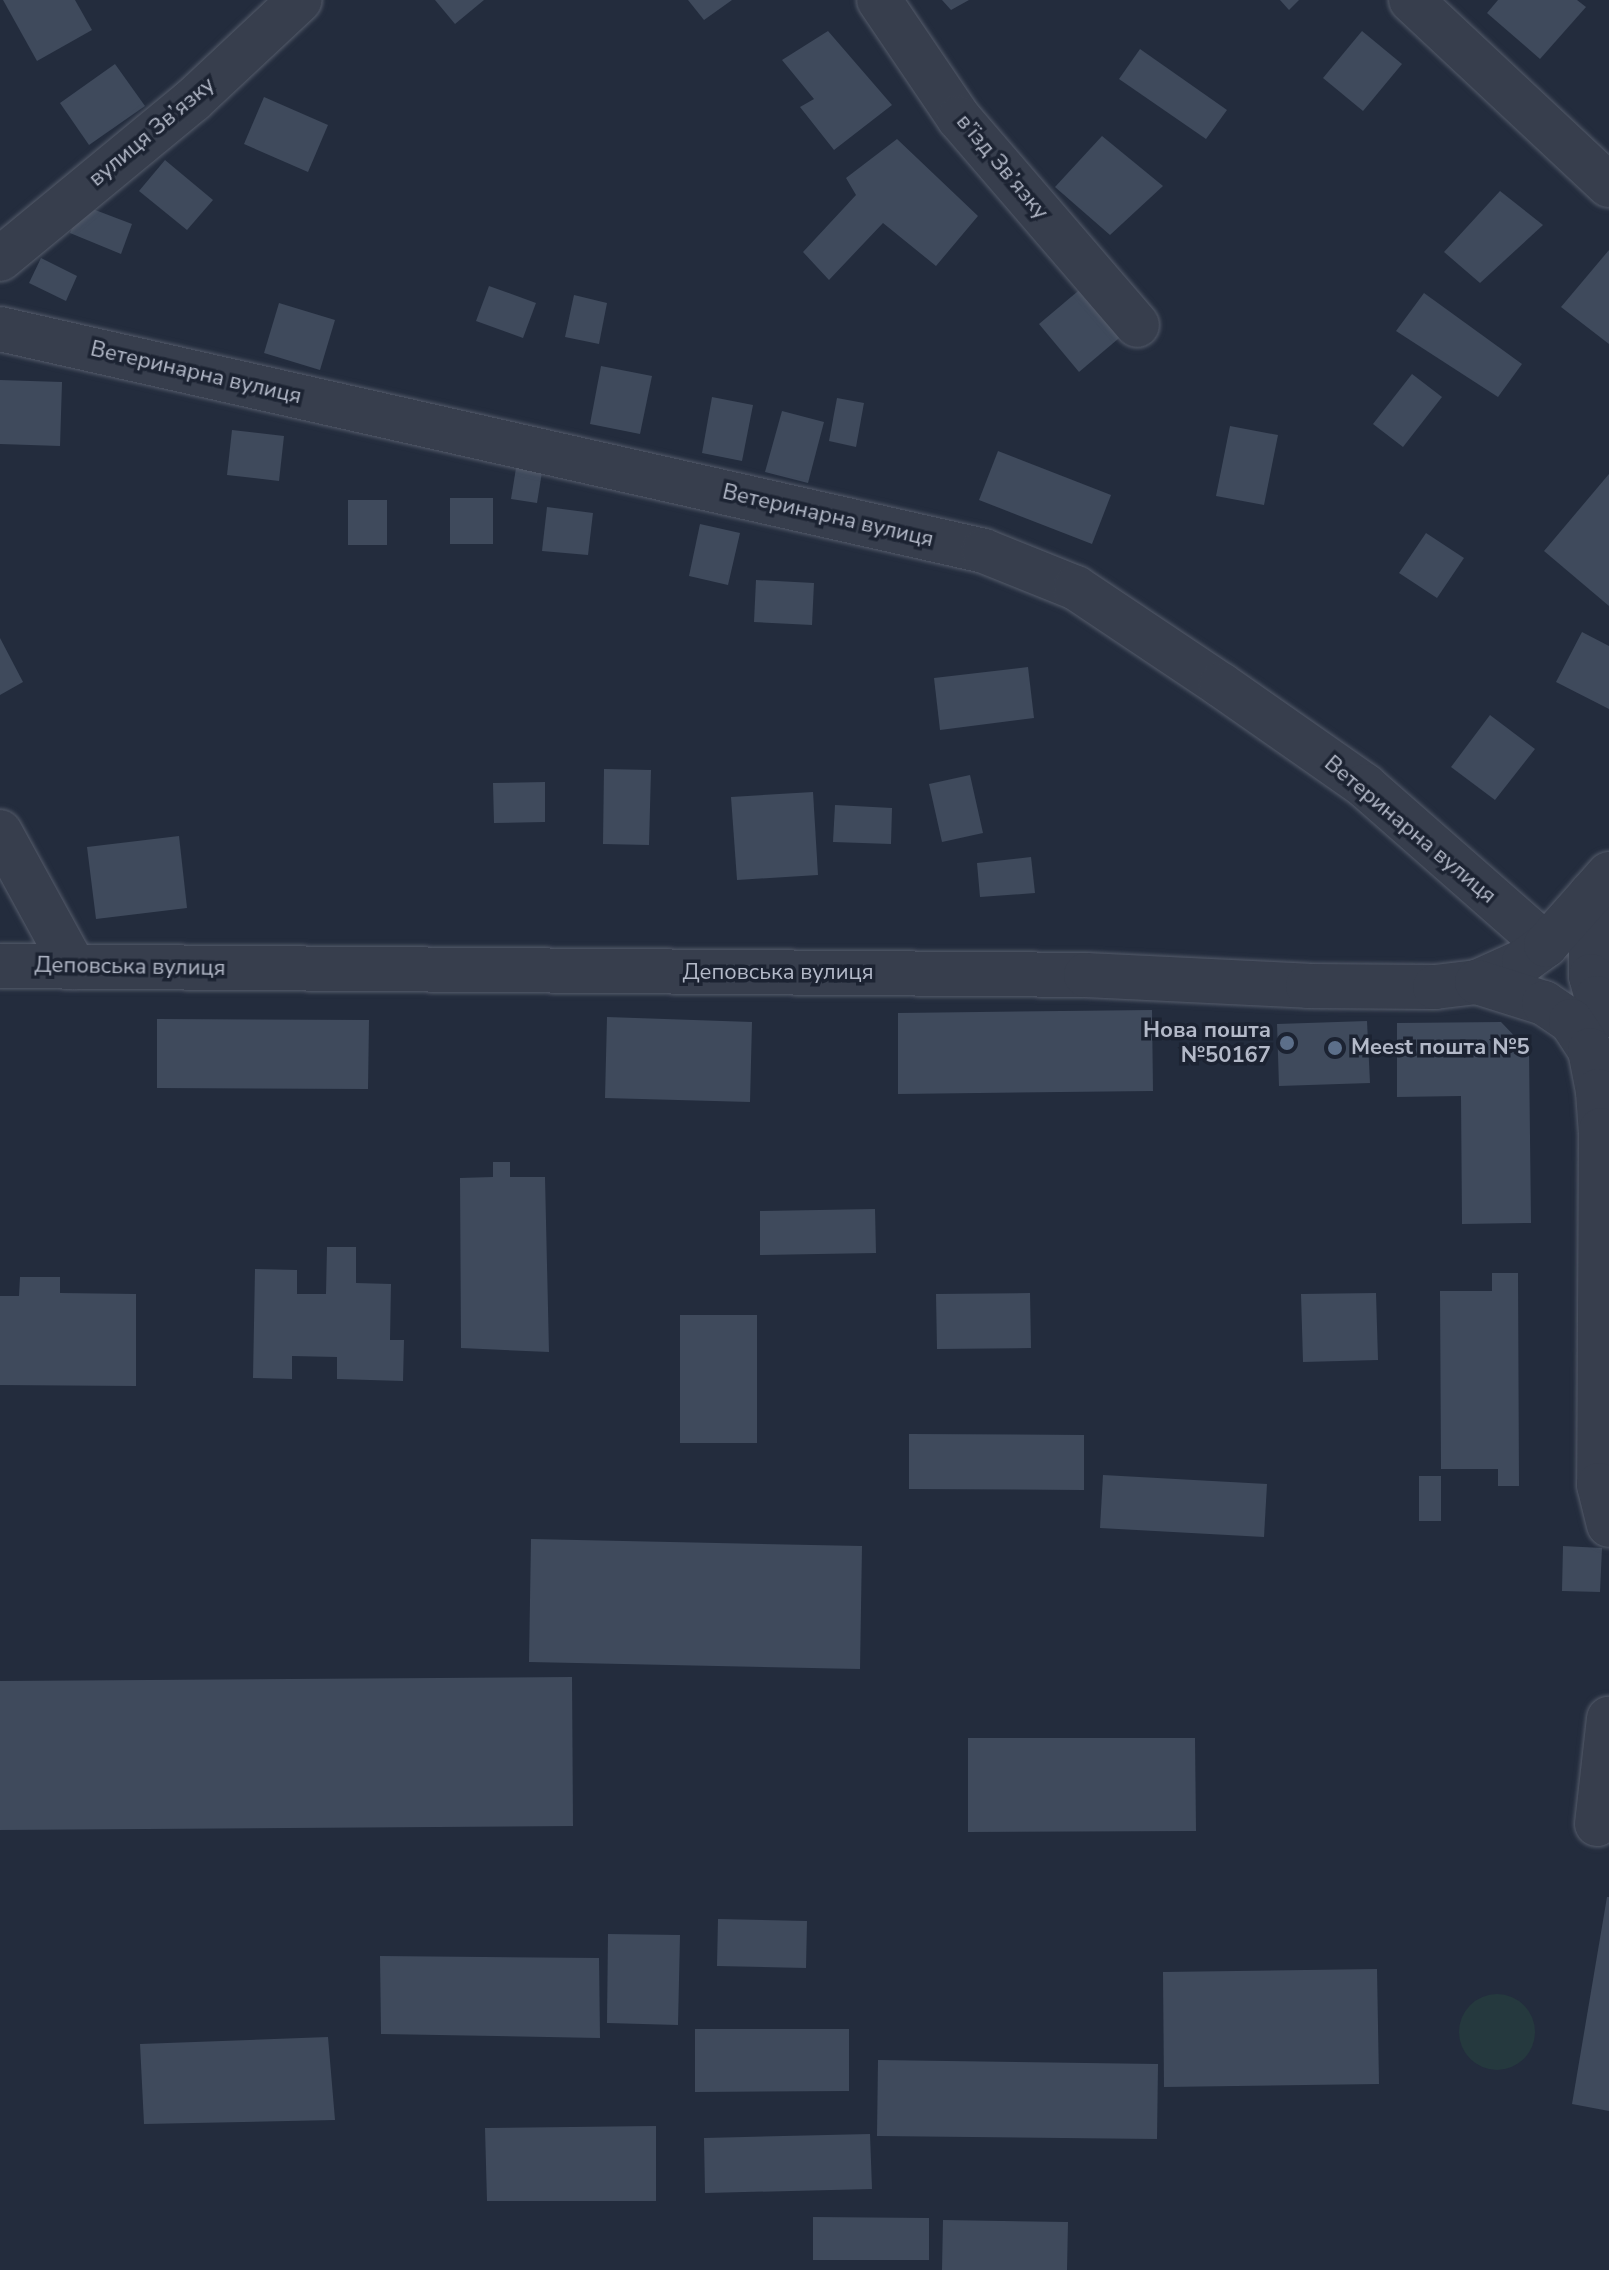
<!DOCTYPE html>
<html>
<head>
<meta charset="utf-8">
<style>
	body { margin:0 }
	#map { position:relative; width:1609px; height:2270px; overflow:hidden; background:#232c3d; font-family:"Nunito Sans",sans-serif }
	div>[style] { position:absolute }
	.green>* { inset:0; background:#25393e }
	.round { border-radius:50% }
	.building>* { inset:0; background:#3f4a5c }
	.roads { filter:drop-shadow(0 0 2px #555c6b) drop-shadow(0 0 2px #555c6b) }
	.minor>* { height:44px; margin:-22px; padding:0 22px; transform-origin:22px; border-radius:22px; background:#373e4d }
	.dots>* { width:22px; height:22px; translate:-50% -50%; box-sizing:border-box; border:4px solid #1c2332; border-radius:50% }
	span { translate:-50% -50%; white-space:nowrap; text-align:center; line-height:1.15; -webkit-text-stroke:7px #1c2332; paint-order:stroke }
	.street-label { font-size:22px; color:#b3b9c8 }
	.poi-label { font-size:22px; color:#b3b9c8; font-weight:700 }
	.right { translate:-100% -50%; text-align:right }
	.left { translate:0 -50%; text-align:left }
</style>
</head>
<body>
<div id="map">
	<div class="green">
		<div class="round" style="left:1459px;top:1994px;width:76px;height:76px"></div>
	</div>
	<div class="building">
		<div style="clip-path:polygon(3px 0,75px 0,92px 30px,37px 61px)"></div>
		<div style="clip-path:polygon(435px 0,484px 0,455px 24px)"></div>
		<div style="clip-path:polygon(688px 0,732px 0,704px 20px)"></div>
		<div style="clip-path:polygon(942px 0,969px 0,951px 10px)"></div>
		<div style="clip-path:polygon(1280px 0,1299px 0,1289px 10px)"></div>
		<div style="clip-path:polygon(1498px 0,1577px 0,1586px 7px,1540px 59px,1487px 13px)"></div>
		<div style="clip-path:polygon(828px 31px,892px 105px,834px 150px,800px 107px,814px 99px,782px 60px)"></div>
		<div style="clip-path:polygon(1362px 31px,1402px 64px,1363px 111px,1323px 78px)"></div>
		<div style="clip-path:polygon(1140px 49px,1227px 110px,1206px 139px,1119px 79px)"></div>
		<div style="clip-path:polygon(115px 64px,145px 106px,89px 145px,60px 103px)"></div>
		<div style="clip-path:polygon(264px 97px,328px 125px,308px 172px,244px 144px)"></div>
		<div style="clip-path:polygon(1102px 136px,1163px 186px,1110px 235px,1055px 187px)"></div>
		<div style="clip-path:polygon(897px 139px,978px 216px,936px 266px,883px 223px,829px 280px,803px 252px,856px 195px,846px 178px)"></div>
		<div style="clip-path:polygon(165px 160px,213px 200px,187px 230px,139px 191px)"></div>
		<div style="clip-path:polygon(1500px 191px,1543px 225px,1480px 283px,1444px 252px)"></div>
		<div style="clip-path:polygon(82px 205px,132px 224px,121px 254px,70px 233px)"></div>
		<div style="clip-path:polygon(1609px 250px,1609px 344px,1561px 307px)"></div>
		<div style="clip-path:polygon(41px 258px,77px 276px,66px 301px,29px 283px)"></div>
		<div style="clip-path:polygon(1090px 281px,1131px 328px,1079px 372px,1039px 324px)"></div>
		<div style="clip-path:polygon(489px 286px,536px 303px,523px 338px,476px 321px)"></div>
		<div style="clip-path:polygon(1424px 293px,1522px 364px,1498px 397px,1396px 331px)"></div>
		<div style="clip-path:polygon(574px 295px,607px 303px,599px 344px,565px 337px)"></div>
		<div style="clip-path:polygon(279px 303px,335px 320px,320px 370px,264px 353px)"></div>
		<div style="clip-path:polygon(601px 366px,652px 376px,640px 434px,590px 424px)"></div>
		<div style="clip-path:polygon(1412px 374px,1442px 397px,1403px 447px,1373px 424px)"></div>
		<div style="clip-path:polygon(0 380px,62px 382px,60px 446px,0 444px)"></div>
		<div style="clip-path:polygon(712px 397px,753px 405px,742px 461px,702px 453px)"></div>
		<div style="clip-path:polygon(837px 398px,864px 403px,856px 447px,829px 441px)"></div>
		<div style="clip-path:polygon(782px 411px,824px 422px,808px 483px,765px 472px)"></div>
		<div style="clip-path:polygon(1230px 426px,1278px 435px,1264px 505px,1216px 496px)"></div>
		<div style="clip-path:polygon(232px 430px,284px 436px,279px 481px,227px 475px)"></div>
		<div style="clip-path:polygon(998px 451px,1111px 495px,1092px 544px,979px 500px)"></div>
		<div style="clip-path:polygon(517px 462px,543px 466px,537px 503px,511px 499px)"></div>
		<div style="clip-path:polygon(1609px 474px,1609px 606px,1544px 551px)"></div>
		<div style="clip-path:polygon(450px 498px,493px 498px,493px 544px,450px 544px)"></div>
		<div style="clip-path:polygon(348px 500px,387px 500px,387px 545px,348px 545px)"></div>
		<div style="clip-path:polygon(547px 507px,593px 513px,588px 555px,542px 551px)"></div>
		<div style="clip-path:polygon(700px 524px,740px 533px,728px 585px,689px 576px)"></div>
		<div style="clip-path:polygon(1426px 533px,1464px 558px,1437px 598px,1399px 573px)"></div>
		<div style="clip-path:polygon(756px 580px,814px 583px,812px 625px,754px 622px)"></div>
		<div style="clip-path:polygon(1582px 632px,1609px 646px,1609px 709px,1556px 682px)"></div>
		<div style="clip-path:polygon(0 638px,23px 682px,0 695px)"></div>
		<div style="clip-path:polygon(1028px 667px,1034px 718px,940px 730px,934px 678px)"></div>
		<div style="clip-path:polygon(1490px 715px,1535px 749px,1495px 800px,1451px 767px)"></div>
		<div style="clip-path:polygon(604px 769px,651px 770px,649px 845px,603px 844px)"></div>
		<div style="clip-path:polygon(970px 775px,983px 833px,942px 842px,929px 784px)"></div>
		<div style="clip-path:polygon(545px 782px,545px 822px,494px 823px,493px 783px)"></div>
		<div style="clip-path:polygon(813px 792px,818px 875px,737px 880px,731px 797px)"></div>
		<div style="clip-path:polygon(835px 805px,892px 808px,891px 844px,833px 842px)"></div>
		<div style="clip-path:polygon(179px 836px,187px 908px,96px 919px,87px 847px)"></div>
		<div style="clip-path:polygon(1031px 857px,1035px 893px,980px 897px,977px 863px)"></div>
		<div style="clip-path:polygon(1152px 1010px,1153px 1091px,898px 1094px,898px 1013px)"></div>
		<div style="clip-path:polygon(607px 1017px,752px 1022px,750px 1102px,605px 1098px)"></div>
		<div style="clip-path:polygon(157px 1019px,369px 1020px,368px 1089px,157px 1088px)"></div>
		<div style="clip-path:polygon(1367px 1021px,1370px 1083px,1279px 1086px,1277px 1024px)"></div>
		<div style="clip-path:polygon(1501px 1022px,1529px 1051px,1531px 1223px,1462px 1224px,1461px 1096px,1397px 1097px,1397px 1023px)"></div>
		<div style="clip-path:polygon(493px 1162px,510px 1162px,510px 1177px,545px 1177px,549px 1352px,461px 1348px,460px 1178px,493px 1177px)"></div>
		<div style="clip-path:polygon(875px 1209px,876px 1253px,760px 1255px,760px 1211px)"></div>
		<div style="clip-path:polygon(327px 1247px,356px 1247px,356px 1283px,391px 1284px,390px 1340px,404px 1340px,403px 1381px,337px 1379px,337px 1357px,292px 1356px,292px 1379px,253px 1378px,255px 1269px,297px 1270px,297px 1294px,326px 1294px)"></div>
		<div style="clip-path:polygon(1492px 1273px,1518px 1273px,1519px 1486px,1498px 1486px,1498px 1469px,1441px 1469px,1440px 1291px,1492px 1291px)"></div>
		<div style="clip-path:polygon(20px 1277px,60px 1277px,60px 1293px,136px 1294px,136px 1386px,0 1385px,0 1296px,19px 1296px)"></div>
		<div style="clip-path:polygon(1030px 1293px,1031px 1348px,937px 1349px,936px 1294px)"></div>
		<div style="clip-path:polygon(1376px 1293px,1378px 1360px,1303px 1362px,1301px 1294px)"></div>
		<div style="clip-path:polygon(680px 1315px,757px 1315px,757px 1443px,680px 1443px)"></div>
		<div style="clip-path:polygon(909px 1434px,1084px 1435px,1084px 1490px,909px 1489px)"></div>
		<div style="clip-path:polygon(1103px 1475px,1267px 1484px,1264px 1537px,1100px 1528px)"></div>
		<div style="clip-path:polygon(1419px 1476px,1441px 1476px,1441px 1521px,1419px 1521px)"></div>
		<div style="clip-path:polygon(531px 1539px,862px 1546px,860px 1669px,529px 1662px)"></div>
		<div style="clip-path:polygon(1563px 1546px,1602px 1548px,1600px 1592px,1562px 1591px)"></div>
		<div style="clip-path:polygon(572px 1677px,573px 1826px,0 1830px,0 1681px)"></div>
		<div style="clip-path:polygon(968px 1738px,1195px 1738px,1196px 1831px,968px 1832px)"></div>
		<div style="clip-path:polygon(1607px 1897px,1609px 1897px,1609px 2111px,1572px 2104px)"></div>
		<div style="clip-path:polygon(718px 1919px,807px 1921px,806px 1968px,717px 1966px)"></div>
		<div style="clip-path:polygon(608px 1934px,680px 1935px,678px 2025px,607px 2023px)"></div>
		<div style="clip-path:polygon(380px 1956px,599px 1958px,600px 2038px,381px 2034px)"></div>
		<div style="clip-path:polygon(1377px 1969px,1379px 2084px,1164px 2087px,1163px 1972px)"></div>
		<div style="clip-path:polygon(695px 2029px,849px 2029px,849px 2091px,695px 2092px)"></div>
		<div style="clip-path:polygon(328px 2037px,335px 2120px,144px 2124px,140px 2044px)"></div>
		<div style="clip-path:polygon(878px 2060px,1158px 2064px,1157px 2139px,877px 2136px)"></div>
		<div style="clip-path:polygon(656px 2126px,656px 2201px,487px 2201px,485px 2128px)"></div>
		<div style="clip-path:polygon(870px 2134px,872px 2189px,705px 2193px,704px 2138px)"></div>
		<div style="clip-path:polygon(813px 2217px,929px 2218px,929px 2260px,813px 2260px)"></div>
		<div style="clip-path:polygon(943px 2220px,1068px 2222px,1067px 2270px,942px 2270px)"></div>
	</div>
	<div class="roads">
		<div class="minor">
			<div style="left:879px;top:0;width:143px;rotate:55.9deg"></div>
			<div style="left:959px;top:118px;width:273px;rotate:49.3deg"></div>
			<div style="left:1411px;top:0;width:271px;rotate:43.1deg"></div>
			<div style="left:0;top:259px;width:250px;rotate:-39.5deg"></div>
			<div style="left:193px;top:100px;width:146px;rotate:-43.1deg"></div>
			<div style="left:0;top:329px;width:1009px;rotate:12.71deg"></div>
			<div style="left:984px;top:551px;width:99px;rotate:21.9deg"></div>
			<div style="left:1076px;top:588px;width:174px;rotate:33.8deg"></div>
			<div style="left:1221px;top:685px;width:176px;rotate:35deg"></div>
			<div style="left:1365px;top:786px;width:241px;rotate:41.3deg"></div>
			<div style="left:0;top:832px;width:154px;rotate:61.3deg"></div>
			<div style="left:1591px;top:894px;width:82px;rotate:90deg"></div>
			<div style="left:1591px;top:976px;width:23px;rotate:75deg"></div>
			<div style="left:1597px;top:998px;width:21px;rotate:55deg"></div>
			<div style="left:0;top:966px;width:1086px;rotate:0.47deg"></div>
			<div style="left:1086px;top:975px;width:222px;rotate:2.8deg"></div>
			<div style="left:1308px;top:986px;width:127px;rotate:0.5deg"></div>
			<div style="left:1435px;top:987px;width:42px;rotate:-6.8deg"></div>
			<div style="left:1477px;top:982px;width:51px;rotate:-24.1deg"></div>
			<div style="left:1524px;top:961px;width:27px;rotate:-36deg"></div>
			<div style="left:1546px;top:945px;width:95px;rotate:-48.4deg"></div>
			<div style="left:1477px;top:982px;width:70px;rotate:17.4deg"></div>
			<div style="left:1544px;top:1003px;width:32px;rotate:34deg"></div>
			<div style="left:1571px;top:1021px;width:35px;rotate:57deg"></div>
			<div style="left:1590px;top:1050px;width:42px;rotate:79deg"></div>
			<div style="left:1598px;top:1091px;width:39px;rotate:86deg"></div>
			<div style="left:1601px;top:1130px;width:355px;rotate:90.3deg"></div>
			<div style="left:1599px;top:1485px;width:41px;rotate:76deg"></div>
			<div style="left:1597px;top:1824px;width:106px;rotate:-83.5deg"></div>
		</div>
	</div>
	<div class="dots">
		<div style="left:1287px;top:1043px;background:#5c6f8a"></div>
		<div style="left:1335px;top:1048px;background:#5c6f8a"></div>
	</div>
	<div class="street-label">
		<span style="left:152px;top:132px;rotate:-40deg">вулиця Зв’язку</span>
		<span style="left:1002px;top:167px;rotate:50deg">в’їзд Зв’язку</span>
		<span style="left:196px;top:373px;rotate:13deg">Ветеринарна вулиця</span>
		<span style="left:828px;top:516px;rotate:13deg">Ветеринарна вулиця</span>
		<span style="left:1410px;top:830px;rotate:40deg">Ветеринарна вулиця</span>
		<span style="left:130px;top:967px;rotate:1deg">Деповська вулиця</span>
		<span style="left:778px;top:973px">Деповська вулиця</span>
	</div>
	<div class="poi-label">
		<span class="right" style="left:1271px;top:1043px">Нова пошта<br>№50167</span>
		<span class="left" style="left:1351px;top:1048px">Meest пошта №5</span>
	</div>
</div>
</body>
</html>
